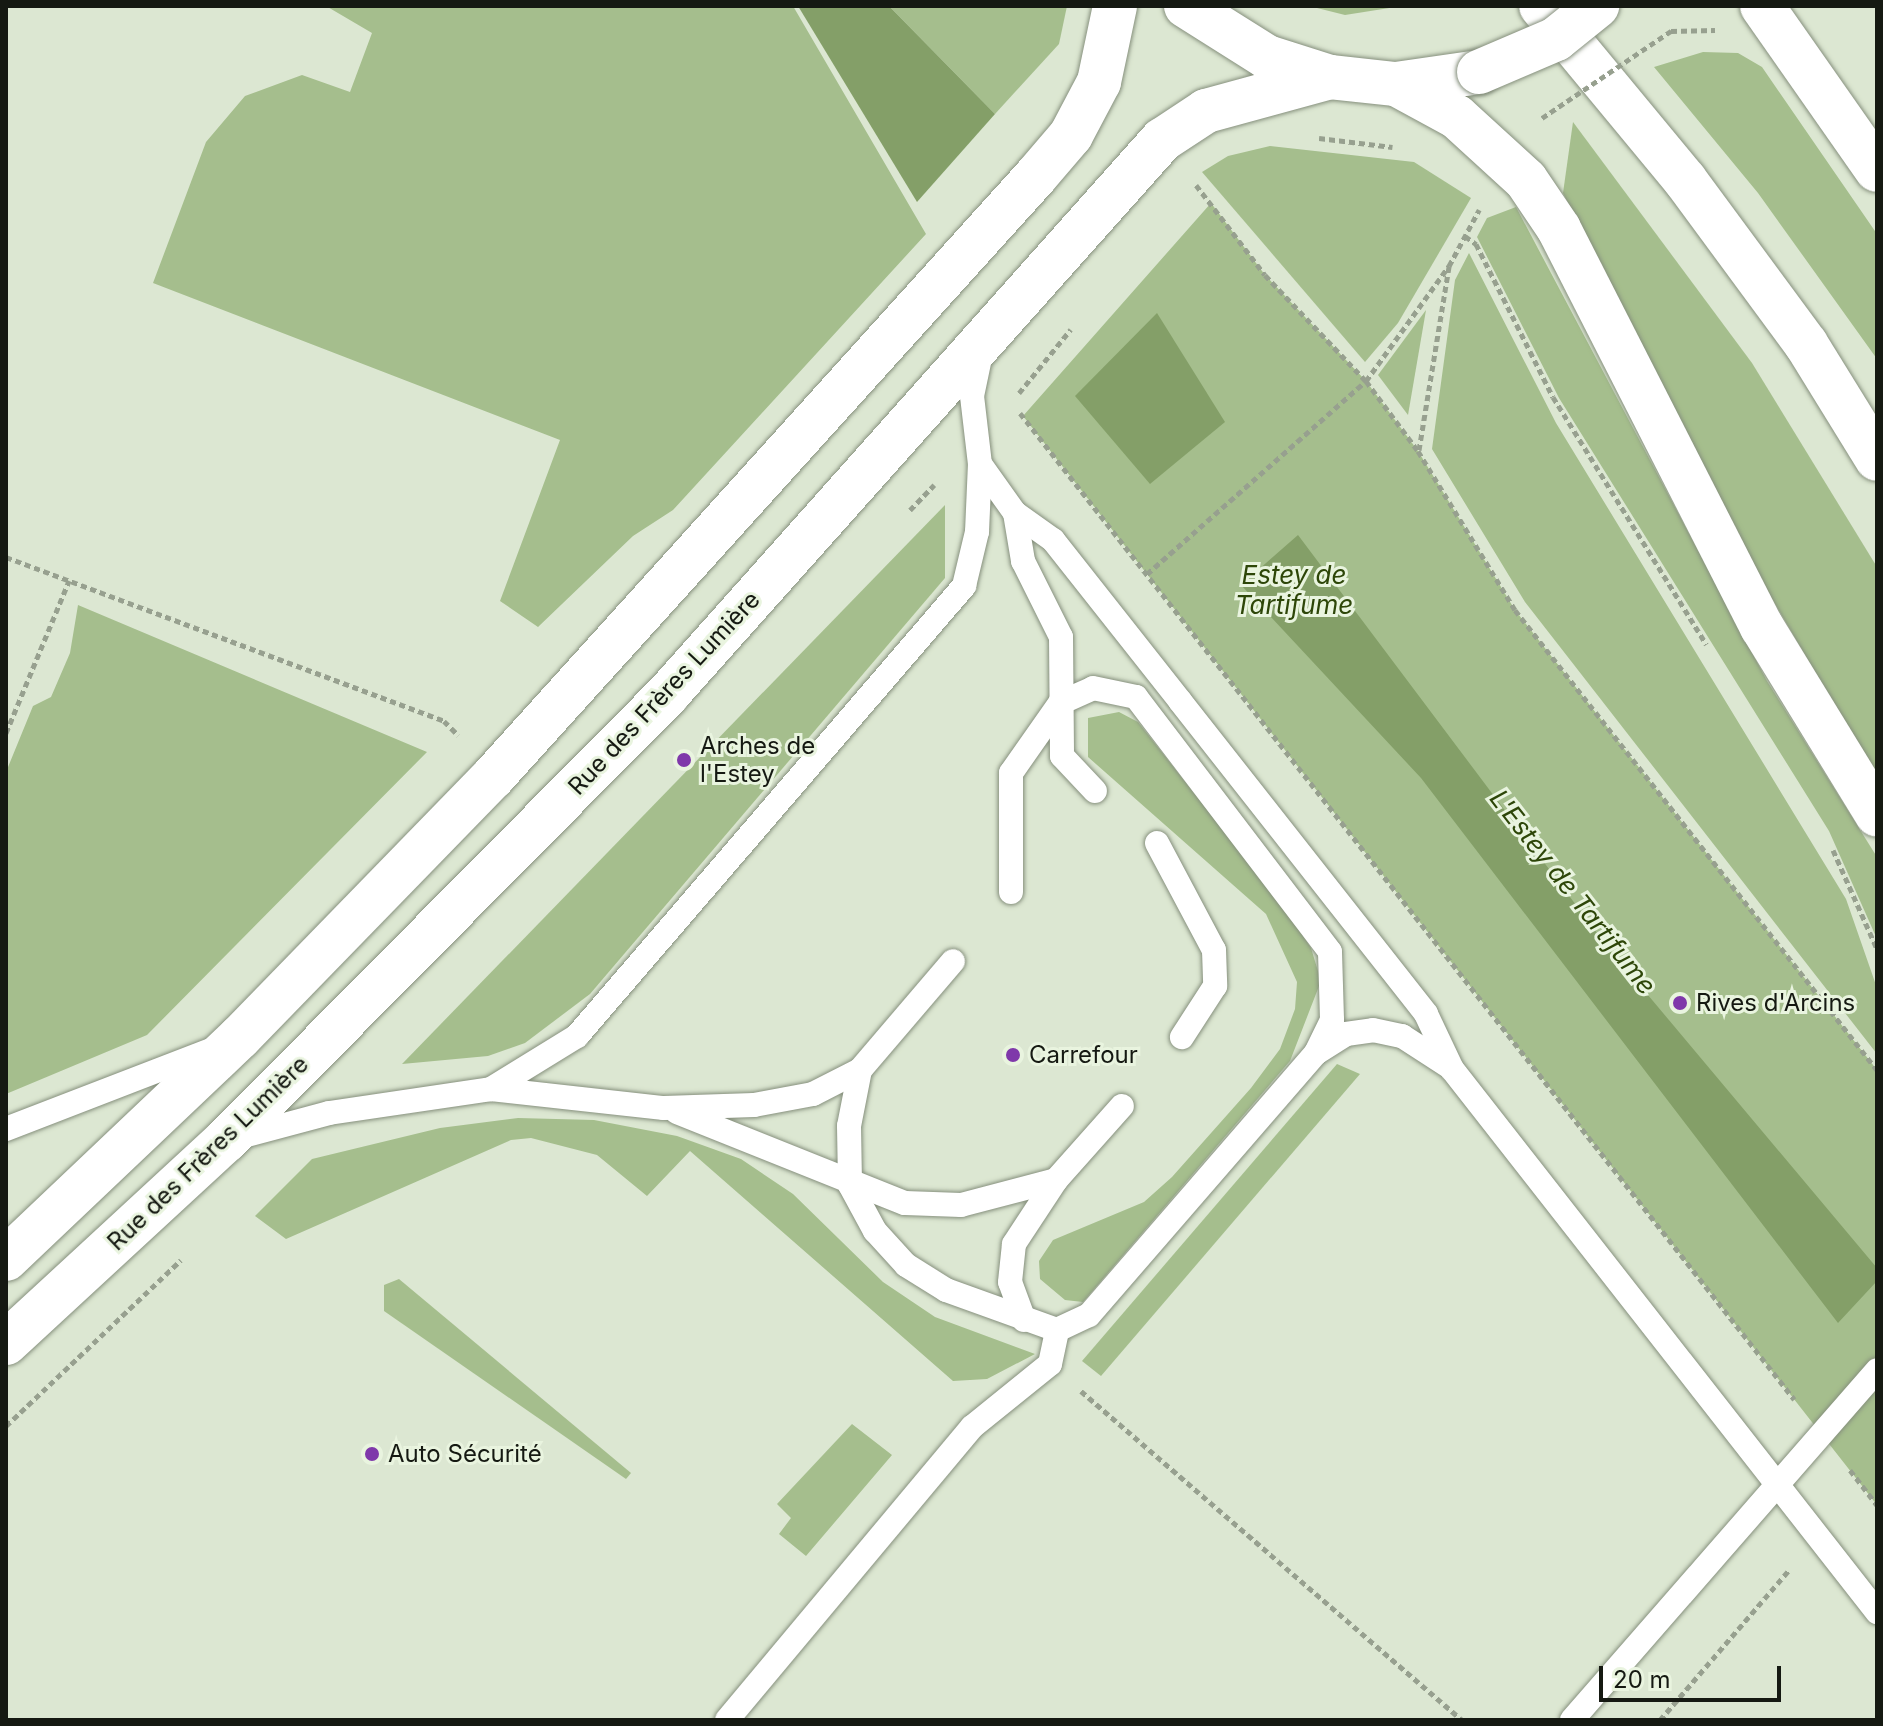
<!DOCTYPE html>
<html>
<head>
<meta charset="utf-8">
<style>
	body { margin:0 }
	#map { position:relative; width:1883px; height:1726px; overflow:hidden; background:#dce7d2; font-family:Inter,sans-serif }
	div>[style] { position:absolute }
	.green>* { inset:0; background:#a5be8d }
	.water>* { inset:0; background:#849f68 }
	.path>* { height:5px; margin-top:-2.5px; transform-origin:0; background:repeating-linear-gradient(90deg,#97a08f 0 6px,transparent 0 10px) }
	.roads { filter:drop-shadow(0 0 2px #86907d) drop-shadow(0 0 2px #86907d) }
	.service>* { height:24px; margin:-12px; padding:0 12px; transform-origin:12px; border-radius:12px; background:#fff }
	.tertiary>* { height:44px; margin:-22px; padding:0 22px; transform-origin:22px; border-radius:22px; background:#fff }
	.secondary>* { height:44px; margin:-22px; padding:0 22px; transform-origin:22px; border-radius:22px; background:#fff }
	.path-bridge>* { height:5px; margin-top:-2.5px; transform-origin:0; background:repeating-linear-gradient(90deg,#97a08f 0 6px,transparent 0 10px) }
	.bridges { filter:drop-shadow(0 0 2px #86907d) drop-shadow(0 0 2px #86907d) }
	.secondary-bridge>* { height:44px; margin:-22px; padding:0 22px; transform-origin:22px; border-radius:22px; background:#fff }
	.dots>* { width:22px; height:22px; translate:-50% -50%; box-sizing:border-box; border:4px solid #e9f4df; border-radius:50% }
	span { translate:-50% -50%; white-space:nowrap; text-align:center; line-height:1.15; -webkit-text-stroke:6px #e9f4df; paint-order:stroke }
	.street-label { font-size:24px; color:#151912 }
	.poi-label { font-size:24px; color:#151912 }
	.left { translate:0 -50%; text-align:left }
	.water-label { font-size:26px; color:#2d4608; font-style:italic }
	.frame { position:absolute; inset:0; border:8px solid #151912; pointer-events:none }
	.scale { position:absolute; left:1599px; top:1666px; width:182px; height:36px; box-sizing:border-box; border:4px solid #151912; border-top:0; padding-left:10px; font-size:24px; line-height:28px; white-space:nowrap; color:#151912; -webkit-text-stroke:6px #e9f4df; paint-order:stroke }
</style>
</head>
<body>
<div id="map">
	<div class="green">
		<div style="clip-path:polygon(326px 6px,793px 6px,926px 234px,673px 510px,633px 536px,538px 627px,500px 601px,560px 440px,153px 283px,206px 142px,245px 96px,302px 75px,350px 92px,372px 33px)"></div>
		<div style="clip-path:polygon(889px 6px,1067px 6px,1059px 44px,995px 114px)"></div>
		<div style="clip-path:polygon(1309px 6px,1402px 6px,1345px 15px)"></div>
		<div style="clip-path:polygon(1703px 52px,1738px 53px,1762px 67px,1877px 234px,1877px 359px,1758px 193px,1654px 67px)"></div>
		<div style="clip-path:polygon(1573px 122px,1752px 363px,1877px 567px,1877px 778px,1767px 590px,1563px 193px)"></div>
		<div style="clip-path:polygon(1270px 146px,1414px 162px,1471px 198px,1398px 323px,1365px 362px,1202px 172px,1228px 156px)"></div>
		<div style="clip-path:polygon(1211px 203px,1265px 275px,1366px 381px,1418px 451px,1515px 610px,1877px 1070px,1877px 1505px,1023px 416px)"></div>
		<div style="clip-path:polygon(1516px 207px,1767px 681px,1877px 857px,1877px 939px,1829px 831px,1559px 398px,1477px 237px,1487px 218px)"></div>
		<div style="clip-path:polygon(1469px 253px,1556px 423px,1846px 899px,1877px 988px,1877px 1054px,1525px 602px,1432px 449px,1455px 280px)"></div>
		<div style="clip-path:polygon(1426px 310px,1408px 415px,1378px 375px)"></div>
		<div style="clip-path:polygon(945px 505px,945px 578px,590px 994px,525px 1043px,488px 1056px,402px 1064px)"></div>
		<div style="clip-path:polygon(78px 605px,427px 752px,147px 1035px,6px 1094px,6px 772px,33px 706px,51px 697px,70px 653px)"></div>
		<div style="clip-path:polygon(1119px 712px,1138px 722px,1286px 910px,1311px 948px,1321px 981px,1290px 1061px,1083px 1302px,1065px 1300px,1040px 1279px,1039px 1261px,1053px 1240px,1144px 1202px,1172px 1177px,1251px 1088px,1280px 1049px,1295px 1009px,1297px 982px,1266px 914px,1088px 757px,1088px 718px)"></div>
		<div style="clip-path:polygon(1337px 1064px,1360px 1074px,1101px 1376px,1082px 1361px)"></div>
		<div style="clip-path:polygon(518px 1118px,594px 1120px,677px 1136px,741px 1159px,793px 1194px,883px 1282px,935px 1317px,1035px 1354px,987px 1379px,953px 1381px,690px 1151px,647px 1196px,597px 1155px,531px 1138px,511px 1140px,286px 1239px,255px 1216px,312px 1159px,440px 1128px)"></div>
		<div style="clip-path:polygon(399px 1279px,631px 1473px,626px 1479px,384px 1311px,384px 1285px)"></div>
		<div style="clip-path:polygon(852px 1424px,892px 1455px,806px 1556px,779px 1534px,791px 1518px,777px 1504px)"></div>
	</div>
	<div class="water">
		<div style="clip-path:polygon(798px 6px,889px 6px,995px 114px,917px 202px)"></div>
		<div style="clip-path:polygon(1157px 313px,1225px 422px,1150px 484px,1075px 396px)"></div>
		<div style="clip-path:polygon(1298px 535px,1606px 945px,1877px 1268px,1877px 1281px,1838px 1323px,1421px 778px,1241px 585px)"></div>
	</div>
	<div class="path">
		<div style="left:1671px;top:31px;width:44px;rotate:-1.3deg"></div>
		<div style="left:1319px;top:138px;width:74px;rotate:7deg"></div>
		<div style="left:1196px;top:185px;width:113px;rotate:52.5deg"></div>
		<div style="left:1265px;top:275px;width:146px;rotate:46.4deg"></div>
		<div style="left:1366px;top:381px;width:87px;rotate:53.4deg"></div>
		<div style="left:1418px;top:451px;width:186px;rotate:58.6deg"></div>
		<div style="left:1515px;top:610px;width:585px;rotate:51.8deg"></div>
		<div style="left:1465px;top:236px;width:14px;rotate:36deg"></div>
		<div style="left:1476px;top:244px;width:171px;rotate:63.3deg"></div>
		<div style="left:1553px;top:397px;width:291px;rotate:58.2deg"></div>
		<div style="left:1019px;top:393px;width:82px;rotate:-50.9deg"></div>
		<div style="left:1020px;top:413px;width:1254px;rotate:51.87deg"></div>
		<div style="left:1419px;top:450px;width:186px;rotate:-80.7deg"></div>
		<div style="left:1449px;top:266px;width:64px;rotate:-61.8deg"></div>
		<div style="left:910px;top:510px;width:35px;rotate:-46deg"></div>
		<div style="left:6px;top:557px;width:468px;rotate:20.5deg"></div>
		<div style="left:444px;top:721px;width:20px;rotate:45deg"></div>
		<div style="left:1147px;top:574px;width:292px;rotate:-41.4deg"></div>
		<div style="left:1366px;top:381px;width:142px;rotate:-54.2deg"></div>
		<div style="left:6px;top:733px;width:165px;rotate:-67.5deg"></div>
		<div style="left:1833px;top:850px;width:108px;rotate:66deg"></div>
		<div style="left:1081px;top:1391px;width:503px;rotate:40.81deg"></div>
		<div style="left:6px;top:1426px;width:241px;rotate:-43.5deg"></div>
		<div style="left:1850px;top:1470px;width:44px;rotate:52.4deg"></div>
		<div style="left:1660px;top:1720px;width:198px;rotate:-49.3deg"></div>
	</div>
	<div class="roads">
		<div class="service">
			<div style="left:981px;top:353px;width:44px;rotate:101.8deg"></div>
			<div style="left:972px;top:396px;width:68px;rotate:83.3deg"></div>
			<div style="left:980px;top:464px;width:60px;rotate:54.5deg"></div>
			<div style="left:1015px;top:513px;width:47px;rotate:35.4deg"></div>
			<div style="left:1053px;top:540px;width:205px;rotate:51.7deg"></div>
			<div style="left:1180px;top:701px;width:398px;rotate:51.8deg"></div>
			<div style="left:1426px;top:1014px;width:61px;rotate:64.7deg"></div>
			<div style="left:1452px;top:1069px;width:690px;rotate:51.95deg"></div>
			<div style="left:1015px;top:513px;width:49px;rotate:80.5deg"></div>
			<div style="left:1023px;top:561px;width:85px;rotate:63.4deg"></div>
			<div style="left:1061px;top:637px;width:119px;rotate:89.5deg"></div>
			<div style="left:1062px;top:756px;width:48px;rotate:46.7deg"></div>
			<div style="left:1157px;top:843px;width:121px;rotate:62deg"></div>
			<div style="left:1214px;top:950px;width:36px;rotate:88deg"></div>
			<div style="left:1215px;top:986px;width:61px;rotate:122.9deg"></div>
			<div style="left:1011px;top:892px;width:119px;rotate:-90deg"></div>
			<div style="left:1011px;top:773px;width:85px;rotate:-55deg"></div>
			<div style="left:1060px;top:703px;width:36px;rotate:-24deg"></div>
			<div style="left:1093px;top:688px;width:44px;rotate:11.8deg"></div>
			<div style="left:1136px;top:697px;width:320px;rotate:52.7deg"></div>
			<div style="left:1330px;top:952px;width:68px;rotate:88.3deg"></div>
			<div style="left:1332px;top:1020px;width:37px;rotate:116deg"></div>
			<div style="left:860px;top:1070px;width:57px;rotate:101.1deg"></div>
			<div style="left:849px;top:1126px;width:59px;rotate:89deg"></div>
			<div style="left:850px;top:1185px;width:52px;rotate:61.5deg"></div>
			<div style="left:875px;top:1231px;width:46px;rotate:47.6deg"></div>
			<div style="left:906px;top:1265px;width:47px;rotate:32deg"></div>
			<div style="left:946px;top:1290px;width:118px;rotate:19.8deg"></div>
			<div style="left:1057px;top:1330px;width:35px;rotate:-25deg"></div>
			<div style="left:1089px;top:1315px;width:347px;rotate:-49.1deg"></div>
			<div style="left:1316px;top:1053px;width:36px;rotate:-32deg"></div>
			<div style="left:1346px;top:1034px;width:27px;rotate:-8deg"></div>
			<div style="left:1373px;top:1030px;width:30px;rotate:12deg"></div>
			<div style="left:1402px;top:1036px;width:57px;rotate:32.9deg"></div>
			<div style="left:491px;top:1089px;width:101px;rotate:-31.6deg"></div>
			<div style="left:577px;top:1036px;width:594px;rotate:-49.3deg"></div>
			<div style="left:964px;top:586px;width:56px;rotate:-76.5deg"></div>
			<div style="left:977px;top:532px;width:68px;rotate:-87.5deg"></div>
			<div style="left:677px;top:1112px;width:245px;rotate:21.8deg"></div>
			<div style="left:905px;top:1203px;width:56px;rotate:2deg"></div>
			<div style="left:961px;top:1205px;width:98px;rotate:-14.7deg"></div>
			<div style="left:1056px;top:1180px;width:99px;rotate:-48.3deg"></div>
			<div style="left:6px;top:1129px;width:217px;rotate:-21.1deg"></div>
			<div style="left:236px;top:1138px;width:96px;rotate:-15deg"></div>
			<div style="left:329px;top:1113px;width:164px;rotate:-8.4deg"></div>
			<div style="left:491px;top:1089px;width:174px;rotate:6.3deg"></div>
			<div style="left:664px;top:1108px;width:90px;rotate:-1.9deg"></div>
			<div style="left:754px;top:1105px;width:60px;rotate:-10.6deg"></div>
			<div style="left:813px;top:1094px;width:53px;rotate:-27.1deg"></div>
			<div style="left:860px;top:1070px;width:143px;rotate:-49.5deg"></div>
			<div style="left:1024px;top:1320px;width:40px;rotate:-110.2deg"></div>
			<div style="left:1010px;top:1282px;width:38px;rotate:-84deg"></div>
			<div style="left:1014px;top:1244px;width:77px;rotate:-56.7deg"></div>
			<div style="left:727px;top:1720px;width:382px;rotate:-50.1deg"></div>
			<div style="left:972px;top:1427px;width:100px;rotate:-38.9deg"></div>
			<div style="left:1050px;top:1364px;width:35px;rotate:-78deg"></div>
			<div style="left:1572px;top:1720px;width:464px;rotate:-48.9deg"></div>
		</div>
		<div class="tertiary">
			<div style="left:1541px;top:6px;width:226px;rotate:50.4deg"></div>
			<div style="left:1685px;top:180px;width:204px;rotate:53.6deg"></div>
			<div style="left:1806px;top:344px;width:135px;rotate:58.3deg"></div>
			<div style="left:1762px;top:6px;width:200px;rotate:55deg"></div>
			<div style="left:1396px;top:84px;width:69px;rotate:28.4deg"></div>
			<div style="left:1457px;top:117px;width:93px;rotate:42.4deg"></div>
			<div style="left:1526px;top:180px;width:59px;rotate:56deg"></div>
			<div style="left:1559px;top:229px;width:447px;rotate:63deg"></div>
			<div style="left:1762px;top:627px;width:220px;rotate:58.5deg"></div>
		</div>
		<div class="secondary">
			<div style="left:1186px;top:6px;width:96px;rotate:32.2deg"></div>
			<div style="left:1267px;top:57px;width:66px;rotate:17.6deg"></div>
			<div style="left:1330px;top:77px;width:66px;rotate:6.1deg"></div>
			<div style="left:1396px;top:84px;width:84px;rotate:-8.2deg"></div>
			<div style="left:6px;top:1259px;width:323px;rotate:-43.5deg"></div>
			<div style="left:240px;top:1037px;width:363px;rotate:-45.8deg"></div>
			<div style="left:493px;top:777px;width:810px;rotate:-47.9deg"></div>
			<div style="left:1036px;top:176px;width:54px;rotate:-49.5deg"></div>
			<div style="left:1071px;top:135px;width:60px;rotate:-62.2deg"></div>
			<div style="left:1099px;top:82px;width:78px;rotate:-78.1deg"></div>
			<div style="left:6px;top:1343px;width:299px;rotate:-42.7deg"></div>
			<div style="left:226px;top:1140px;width:627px;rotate:-45.26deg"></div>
			<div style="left:667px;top:695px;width:744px;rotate:-48.27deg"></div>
			<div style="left:1162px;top:140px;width:53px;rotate:-33.4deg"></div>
			<div style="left:1206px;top:111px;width:129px;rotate:-15.3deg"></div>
		</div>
	</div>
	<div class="path-bridge">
		<div style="left:1542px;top:118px;width:156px;rotate:-34deg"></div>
	</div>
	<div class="bridges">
		<div class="secondary-bridge">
			<div style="left:1479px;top:72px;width:84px;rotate:-23.2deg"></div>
			<div style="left:1556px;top:39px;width:53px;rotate:-38.8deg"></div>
		</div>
	</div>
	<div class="dots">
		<div style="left:684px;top:760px;background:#7f38aa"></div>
		<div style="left:1680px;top:1003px;background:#7f38aa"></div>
		<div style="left:1013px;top:1055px;background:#7f38aa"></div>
		<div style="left:372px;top:1454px;background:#7f38aa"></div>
	</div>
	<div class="street-label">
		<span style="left:664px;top:693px;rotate:-47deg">Rue des Frères Lumière</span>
		<span style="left:208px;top:1153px;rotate:-44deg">Rue des Frères Lumière</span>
	</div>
	<div class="poi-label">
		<span class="left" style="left:700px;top:760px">Arches de<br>l'Estey</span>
		<span class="left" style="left:1696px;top:1003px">Rives d'Arcins</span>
		<span class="left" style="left:1029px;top:1055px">Carrefour</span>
		<span class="left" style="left:388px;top:1454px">Auto Sécurité</span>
	</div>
	<div class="water-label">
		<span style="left:1294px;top:590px">Estey de<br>Tartifume</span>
		<span style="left:1573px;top:892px;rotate:52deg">L'Estey de Tartifume</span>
	</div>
	<div class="frame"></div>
	<div class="scale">20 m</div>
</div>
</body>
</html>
